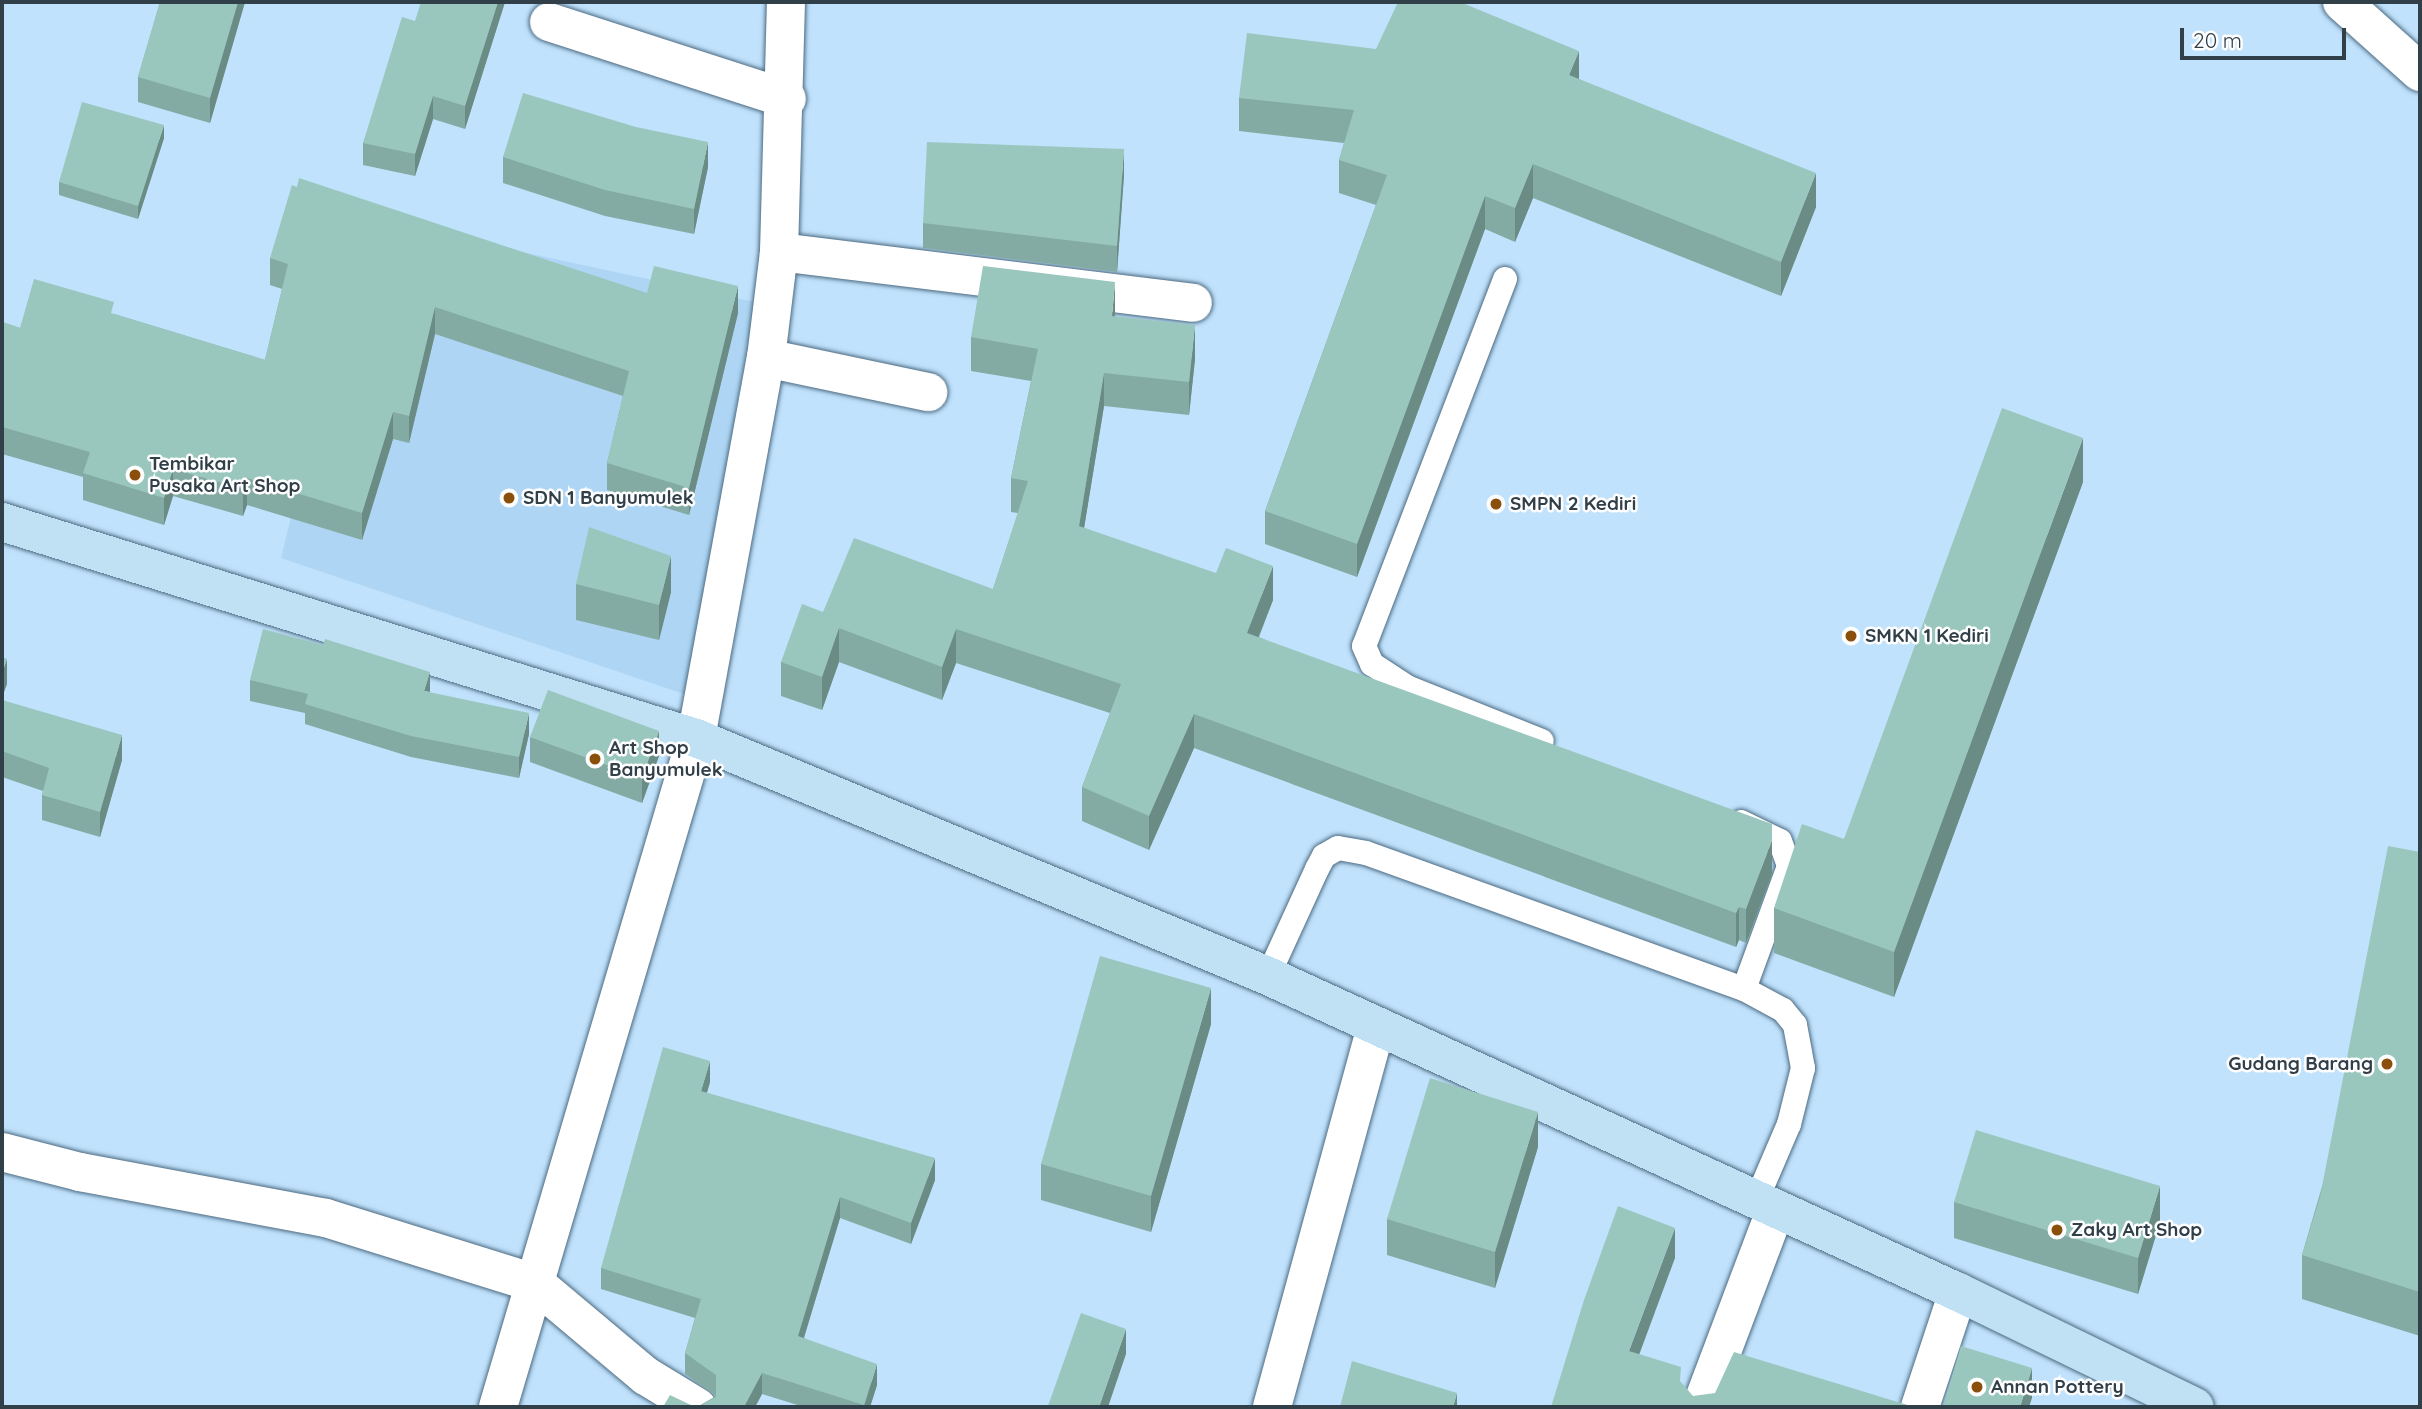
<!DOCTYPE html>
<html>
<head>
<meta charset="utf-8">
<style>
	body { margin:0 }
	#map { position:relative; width:2422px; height:1409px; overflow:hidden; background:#c0e2fc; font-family:Quicksand,sans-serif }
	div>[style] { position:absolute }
	.built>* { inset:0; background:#aed6f4 }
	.roads { filter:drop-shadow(0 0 2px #4c6a81) drop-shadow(0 0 2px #4c6a81) }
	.lane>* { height:24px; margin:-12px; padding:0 12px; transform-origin:12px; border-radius:12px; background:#fff }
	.street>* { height:38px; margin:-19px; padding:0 19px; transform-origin:19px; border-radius:19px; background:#fff }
	.secondary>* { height:38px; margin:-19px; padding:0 19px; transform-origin:19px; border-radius:19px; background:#c0e0f3 }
	.wall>* { inset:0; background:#84aba3 }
	.shaded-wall>* { inset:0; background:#6b8b85 }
	.building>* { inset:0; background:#99c7be }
	.dots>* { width:19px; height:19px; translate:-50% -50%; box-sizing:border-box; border:4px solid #fefefe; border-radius:50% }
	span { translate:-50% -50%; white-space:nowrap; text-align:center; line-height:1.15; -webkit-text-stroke:5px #fefefe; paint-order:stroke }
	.poi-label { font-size:19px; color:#313f49; font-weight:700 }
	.left { translate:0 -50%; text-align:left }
	.right { translate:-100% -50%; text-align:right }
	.frame { position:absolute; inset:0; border:4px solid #313f49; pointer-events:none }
	.scale { position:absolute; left:2180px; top:28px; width:166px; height:32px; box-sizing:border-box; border:4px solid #313f49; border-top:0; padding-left:9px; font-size:21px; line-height:24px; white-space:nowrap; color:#313f49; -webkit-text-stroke:5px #fefefe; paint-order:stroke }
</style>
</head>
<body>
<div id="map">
	<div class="built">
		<div style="clip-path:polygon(364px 218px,755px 302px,687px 695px,281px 558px)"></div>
	</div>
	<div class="roads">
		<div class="lane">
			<div style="left:1505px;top:279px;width:393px;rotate:111deg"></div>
			<div style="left:1364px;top:646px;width:20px;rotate:66deg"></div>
			<div style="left:1372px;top:664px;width:42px;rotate:33.3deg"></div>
			<div style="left:1407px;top:687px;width:145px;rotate:21.8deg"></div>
			<div style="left:1741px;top:822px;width:43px;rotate:26deg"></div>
			<div style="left:1780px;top:841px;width:27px;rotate:70deg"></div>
			<div style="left:1789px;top:866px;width:131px;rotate:110.1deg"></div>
			<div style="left:1268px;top:976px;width:118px;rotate:-65.4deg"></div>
			<div style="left:1317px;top:869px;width:15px;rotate:-62deg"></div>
			<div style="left:1324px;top:856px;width:16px;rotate:-30deg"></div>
			<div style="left:1338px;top:848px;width:28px;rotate:10deg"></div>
			<div style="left:1366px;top:853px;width:402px;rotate:19.8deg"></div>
			<div style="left:1744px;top:989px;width:44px;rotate:28.3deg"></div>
			<div style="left:1783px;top:1010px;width:19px;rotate:51deg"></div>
			<div style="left:1795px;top:1025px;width:44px;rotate:79.5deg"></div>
			<div style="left:1803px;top:1068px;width:58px;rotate:104deg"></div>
			<div style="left:1789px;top:1124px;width:84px;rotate:113.2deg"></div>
		</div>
		<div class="street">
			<div style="left:2342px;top:2px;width:105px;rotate:41.9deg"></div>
			<div style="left:549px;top:22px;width:250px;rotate:17.9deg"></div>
			<div style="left:779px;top:252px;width:417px;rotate:7deg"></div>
			<div style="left:766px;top:358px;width:166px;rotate:11.9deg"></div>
			<div style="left:2px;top:1152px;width:81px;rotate:14.4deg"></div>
			<div style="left:80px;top:1172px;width:250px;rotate:10.6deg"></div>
			<div style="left:326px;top:1218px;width:219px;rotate:17.3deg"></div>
			<div style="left:535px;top:1283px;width:145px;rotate:40deg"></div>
			<div style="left:646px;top:1376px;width:60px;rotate:31.3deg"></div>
			<div style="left:498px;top:1407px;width:698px;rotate:-73.51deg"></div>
			<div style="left:696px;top:738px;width:386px;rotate:-79.6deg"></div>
			<div style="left:766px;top:358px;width:107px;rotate:-83deg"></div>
			<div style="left:779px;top:252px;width:250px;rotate:-88.4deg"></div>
			<div style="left:1272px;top:1407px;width:395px;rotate:-74.7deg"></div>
			<div style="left:1701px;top:1407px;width:212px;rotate:-69.3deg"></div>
			<div style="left:1920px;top:1407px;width:121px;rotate:-71.7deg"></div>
		</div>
		<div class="secondary">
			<div style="left:2px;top:522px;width:727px;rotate:17.29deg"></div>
			<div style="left:696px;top:738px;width:620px;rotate:22.59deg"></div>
			<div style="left:1268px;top:976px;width:759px;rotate:24.61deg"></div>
			<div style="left:1958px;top:1292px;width:263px;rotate:25.9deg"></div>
		</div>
	</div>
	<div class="wall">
		<div style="clip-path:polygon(160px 2px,245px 2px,210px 123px,138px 102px,138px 77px)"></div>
		<div style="clip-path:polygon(505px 2px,465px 129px,433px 119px,415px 176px,363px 165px,363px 143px,415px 21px)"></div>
		<div style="clip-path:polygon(1579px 79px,1816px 207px,1781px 296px,1533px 198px,1515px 242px,1485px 229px,1357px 577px,1265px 544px,1265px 511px,1376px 205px,1339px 193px,1339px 160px,1344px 143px,1239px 131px,1239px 98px)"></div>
		<div style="clip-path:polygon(164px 138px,138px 219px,59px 195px,59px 182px)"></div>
		<div style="clip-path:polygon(503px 157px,708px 167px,694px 234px,605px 216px,503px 183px)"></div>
		<div style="clip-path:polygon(1124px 175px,1117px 272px,923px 248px,923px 223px)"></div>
		<div style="clip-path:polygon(270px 258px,647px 293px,738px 313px,689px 515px,607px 490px,607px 463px,623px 396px,435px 334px,409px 443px,393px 439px,362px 540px,247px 505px,243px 516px,173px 496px,164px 525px,83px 500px,83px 477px,2px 454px,2px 322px,20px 328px,114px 314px,265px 360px,282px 289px,270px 285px)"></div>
		<div style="clip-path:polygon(1115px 316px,1195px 359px,1189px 415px,1104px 406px,1084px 528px,1273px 600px,1259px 637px,1772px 874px,1746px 943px,1739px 940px,1736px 947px,1194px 748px,1149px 850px,1082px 821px,1082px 787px,1110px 713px,956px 663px,942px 700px,839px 662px,822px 710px,781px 696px,781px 662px,823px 612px,993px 589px,1018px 513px,1011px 512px,1011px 478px,1031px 381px,971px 371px,971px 337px)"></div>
		<div style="clip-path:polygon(2083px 482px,1894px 997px,1774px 953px,1774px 908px,1844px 839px)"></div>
		<div style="clip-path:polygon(576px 584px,671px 592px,659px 640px,576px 620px)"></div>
		<div style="clip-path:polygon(250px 680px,430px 693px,529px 734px,519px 778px,411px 757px,305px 724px,305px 713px,250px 701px)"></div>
		<div style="clip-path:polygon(2px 700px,122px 760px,100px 837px,42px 820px,42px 795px,43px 791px,2px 777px)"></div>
		<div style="clip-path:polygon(530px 737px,659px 756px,642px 803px,530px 762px)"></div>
		<div style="clip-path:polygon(2420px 852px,2420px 1336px,2302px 1299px,2302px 1255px)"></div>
		<div style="clip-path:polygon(1211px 1024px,1151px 1232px,1041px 1200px,1041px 1164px)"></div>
		<div style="clip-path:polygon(710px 1082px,707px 1093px,935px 1180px,911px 1244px,840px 1218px,804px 1338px,877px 1385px,870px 1407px,804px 1407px,762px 1394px,755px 1407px,697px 1407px,716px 1396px,685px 1374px,685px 1353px,695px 1318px,601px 1289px,601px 1268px)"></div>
		<div style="clip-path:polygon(1538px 1147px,1495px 1288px,1387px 1255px,1387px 1219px)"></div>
		<div style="clip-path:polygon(1954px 1202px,2160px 1222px,2138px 1294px,1954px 1238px)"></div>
	</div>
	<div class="shaded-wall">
		<div style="clip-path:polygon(238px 2px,245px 2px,210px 123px,210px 98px)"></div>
		<div style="clip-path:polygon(498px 2px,505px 2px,465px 129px,465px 106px)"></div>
		<div style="clip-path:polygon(1579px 51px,1579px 84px,1569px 75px)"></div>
		<div style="clip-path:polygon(433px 96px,433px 119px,415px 176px,415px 154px)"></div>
		<div style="clip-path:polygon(164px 125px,164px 138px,138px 219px,138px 206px)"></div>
		<div style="clip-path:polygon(708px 142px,708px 167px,694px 234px,694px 209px)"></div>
		<div style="clip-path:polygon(1124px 149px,1124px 175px,1117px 272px,1117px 246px)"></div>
		<div style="clip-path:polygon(1533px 164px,1533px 198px,1515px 242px,1515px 208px)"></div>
		<div style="clip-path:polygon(1816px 173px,1816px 207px,1781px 296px,1781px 262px)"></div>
		<div style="clip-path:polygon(1485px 196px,1485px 229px,1357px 577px,1357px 544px)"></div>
		<div style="clip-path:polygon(1115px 282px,1115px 315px,1112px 350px,1112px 316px)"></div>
		<div style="clip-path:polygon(738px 286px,738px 313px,689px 515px,689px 488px)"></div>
		<div style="clip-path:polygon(435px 307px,435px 334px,409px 443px,409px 416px)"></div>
		<div style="clip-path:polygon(1195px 325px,1195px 359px,1189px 415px,1189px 382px)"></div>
		<div style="clip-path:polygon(1104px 373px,1104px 406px,1079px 559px,1079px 526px)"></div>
		<div style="clip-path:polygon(393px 412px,393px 439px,362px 540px,362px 513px)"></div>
		<div style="clip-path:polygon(2083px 438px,2083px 482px,1894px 997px,1894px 952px)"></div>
		<div style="clip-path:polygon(173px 469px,173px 496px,164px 525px,164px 498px)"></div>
		<div style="clip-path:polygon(247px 478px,247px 505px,243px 516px,243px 489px)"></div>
		<div style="clip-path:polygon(671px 556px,671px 592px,659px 640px,659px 605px)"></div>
		<div style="clip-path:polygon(1273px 566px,1273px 600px,1247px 666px,1247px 633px)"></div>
		<div style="clip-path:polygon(839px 628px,839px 662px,822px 710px,822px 677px)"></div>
		<div style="clip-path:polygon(956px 629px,956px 663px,942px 700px,942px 667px)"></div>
		<div style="clip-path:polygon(7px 659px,7px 684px,2px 698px,2px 673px)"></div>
		<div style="clip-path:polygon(430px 672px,430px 692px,424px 691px)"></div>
		<div style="clip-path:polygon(529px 713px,529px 734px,519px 778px,519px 757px)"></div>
		<div style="clip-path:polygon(1194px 714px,1194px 748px,1149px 850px,1149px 816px)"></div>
		<div style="clip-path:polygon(659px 731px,659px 756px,642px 803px,642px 778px)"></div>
		<div style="clip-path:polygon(122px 735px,122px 760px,100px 837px,100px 812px)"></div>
		<div style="clip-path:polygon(1772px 840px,1772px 874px,1746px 943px,1746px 909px)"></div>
		<div style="clip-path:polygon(1739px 907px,1739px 940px,1736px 947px,1736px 913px)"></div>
		<div style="clip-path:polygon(1211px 988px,1211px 1024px,1151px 1232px,1151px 1196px)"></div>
		<div style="clip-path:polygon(710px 1061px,710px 1082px,701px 1112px,701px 1091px)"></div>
		<div style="clip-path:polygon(1538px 1112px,1538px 1147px,1495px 1288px,1495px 1252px)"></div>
		<div style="clip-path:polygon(935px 1158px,935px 1180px,911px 1244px,911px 1223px)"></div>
		<div style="clip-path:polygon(2160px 1186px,2160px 1222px,2138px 1294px,2138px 1258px)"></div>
		<div style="clip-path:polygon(840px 1197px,840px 1218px,798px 1357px,798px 1336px)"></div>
		<div style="clip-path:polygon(1675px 1228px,1675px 1258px,1629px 1382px,1629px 1351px)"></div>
		<div style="clip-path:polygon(1126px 1329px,1126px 1354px,1108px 1407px,1099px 1407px)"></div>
		<div style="clip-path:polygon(877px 1364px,877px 1385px,870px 1407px,864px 1407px)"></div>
		<div style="clip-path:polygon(2032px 1368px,2032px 1398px,2029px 1407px,2020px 1407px)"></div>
		<div style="clip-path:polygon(762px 1373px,762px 1394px,755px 1407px,744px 1407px)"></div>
		<div style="clip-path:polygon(1457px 1393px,1457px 1407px,1453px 1407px)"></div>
	</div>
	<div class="building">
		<div style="clip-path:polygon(160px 2px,238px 2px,210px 98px,138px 77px)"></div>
		<div style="clip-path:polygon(421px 2px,498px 2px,465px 106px,433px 96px,415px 154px,363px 143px,402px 17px,415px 21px)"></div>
		<div style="clip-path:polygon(1398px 2px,1460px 2px,1579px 51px,1569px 75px,1816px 173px,1781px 262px,1533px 164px,1515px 208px,1485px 196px,1357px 544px,1265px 511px,1387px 175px,1339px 160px,1354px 110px,1239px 98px,1247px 33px,1376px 49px)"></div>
		<div style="clip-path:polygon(523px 93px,636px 127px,708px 142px,694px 209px,605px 190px,503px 157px)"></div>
		<div style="clip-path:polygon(82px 102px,164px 125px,138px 206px,59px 182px)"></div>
		<div style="clip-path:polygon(927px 142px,1124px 149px,1117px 246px,923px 223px)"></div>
		<div style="clip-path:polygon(299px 178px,647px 293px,654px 266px,738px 286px,689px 488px,607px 463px,629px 371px,435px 307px,409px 416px,393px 412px,362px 513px,247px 478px,243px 489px,173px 469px,164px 498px,83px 473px,90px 452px,2px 427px,2px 322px,20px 328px,34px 279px,114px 302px,111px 313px,265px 360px,288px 264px,270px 258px,292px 185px,297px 187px)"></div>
		<div style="clip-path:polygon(983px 266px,1115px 282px,1112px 316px,1195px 325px,1189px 382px,1104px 373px,1079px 526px,1216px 573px,1226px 548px,1273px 566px,1247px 633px,1772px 824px,1772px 840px,1746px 909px,1739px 907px,1736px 913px,1194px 714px,1149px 816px,1082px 787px,1121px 684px,956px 629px,942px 667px,839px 628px,822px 677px,781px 662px,802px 604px,823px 612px,854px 538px,993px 589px,1028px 481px,1011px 478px,1038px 349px,971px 337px)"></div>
		<div style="clip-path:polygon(2002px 408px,2083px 438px,1894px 952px,1774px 908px,1802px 824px,1844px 839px)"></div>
		<div style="clip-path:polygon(589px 527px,671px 556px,659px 605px,576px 584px)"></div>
		<div style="clip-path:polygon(263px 629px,323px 645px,325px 639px,430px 672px,424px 691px,529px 713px,519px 757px,411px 736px,305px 704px,308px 694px,250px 680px)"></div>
		<div style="clip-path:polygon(2px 657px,7px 659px,2px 673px)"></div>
		<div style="clip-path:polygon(548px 690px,659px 731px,642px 778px,530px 737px)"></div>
		<div style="clip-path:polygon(2px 700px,122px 735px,100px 812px,42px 795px,49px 768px,2px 751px)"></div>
		<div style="clip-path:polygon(2388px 846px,2420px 852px,2420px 1292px,2302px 1255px,2320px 1197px)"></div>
		<div style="clip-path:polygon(1100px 956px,1211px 988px,1151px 1196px,1041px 1164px)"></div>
		<div style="clip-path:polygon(663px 1047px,710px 1061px,701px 1091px,935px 1158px,911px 1223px,840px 1197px,798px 1336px,877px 1364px,864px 1405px,762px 1373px,744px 1407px,697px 1407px,716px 1397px,716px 1375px,685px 1353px,701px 1299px,601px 1268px)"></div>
		<div style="clip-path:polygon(1430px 1078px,1538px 1112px,1495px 1252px,1387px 1219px)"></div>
		<div style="clip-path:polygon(1976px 1130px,2160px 1186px,2138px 1258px,1954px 1202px)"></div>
		<div style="clip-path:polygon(1618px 1206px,1675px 1228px,1629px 1351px,1681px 1367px,1680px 1381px,1693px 1396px,1715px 1393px,1734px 1352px,1914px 1407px,1551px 1407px,1584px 1300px)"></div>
		<div style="clip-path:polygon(1081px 1313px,1126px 1329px,1099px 1407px,1051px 1407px,1048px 1406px)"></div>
		<div style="clip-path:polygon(1961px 1346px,2032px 1368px,2020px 1407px,1943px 1407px)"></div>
		<div style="clip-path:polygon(1352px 1361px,1457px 1393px,1453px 1407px,1340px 1407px)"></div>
		<div style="clip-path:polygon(670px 1395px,695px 1407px,663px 1407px)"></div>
	</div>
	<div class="dots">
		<div style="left:135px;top:475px;background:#8a4f0b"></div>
		<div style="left:509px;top:498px;background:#8a4f0b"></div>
		<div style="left:1496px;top:504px;background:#8a4f0b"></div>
		<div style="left:1851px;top:636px;background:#8a4f0b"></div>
		<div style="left:595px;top:759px;background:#8a4f0b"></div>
		<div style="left:2387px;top:1064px;background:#8a4f0b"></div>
		<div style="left:2057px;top:1230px;background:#8a4f0b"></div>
		<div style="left:1977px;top:1387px;background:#8a4f0b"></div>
	</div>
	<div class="poi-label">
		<span class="left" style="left:149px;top:475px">Tembikar<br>Pusaka Art Shop</span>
		<span class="left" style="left:523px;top:498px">SDN 1 Banyumulek</span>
		<span class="left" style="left:1510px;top:504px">SMPN 2 Kediri</span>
		<span class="left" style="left:1865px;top:636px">SMKN 1 Kediri</span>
		<span class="left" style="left:609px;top:759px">Art Shop<br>Banyumulek</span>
		<span class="right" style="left:2373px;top:1064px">Gudang Barang</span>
		<span class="left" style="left:2071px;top:1230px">Zaky Art Shop</span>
		<span class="left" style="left:1991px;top:1387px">Annan Pottery</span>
	</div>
	<div class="frame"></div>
	<div class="scale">20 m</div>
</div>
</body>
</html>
